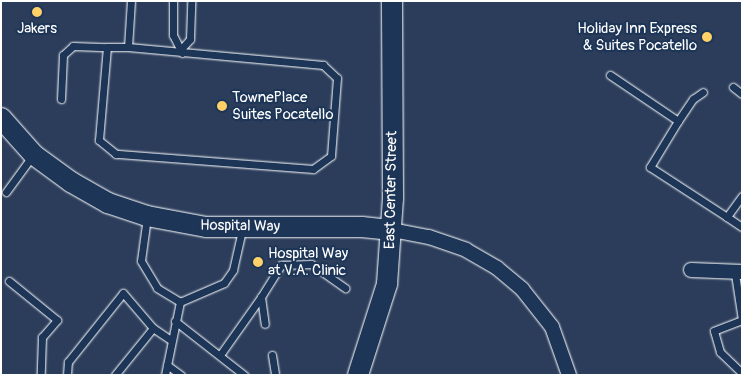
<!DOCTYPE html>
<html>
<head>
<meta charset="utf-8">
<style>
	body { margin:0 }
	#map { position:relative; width:743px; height:376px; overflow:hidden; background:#2b3d5b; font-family:Pangolin,sans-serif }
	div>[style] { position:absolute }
	.roads { filter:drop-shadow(0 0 1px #fff) drop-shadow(0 0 1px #fff) }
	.lane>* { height:7px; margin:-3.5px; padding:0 3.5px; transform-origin:3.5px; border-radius:3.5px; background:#1d3557 }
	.street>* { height:14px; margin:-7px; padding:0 7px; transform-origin:7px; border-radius:7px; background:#1d3557 }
	.secondary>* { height:20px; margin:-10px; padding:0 10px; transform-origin:10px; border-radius:10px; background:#1d3557 }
	.dots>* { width:14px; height:14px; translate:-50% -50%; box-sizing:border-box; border:2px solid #1d3557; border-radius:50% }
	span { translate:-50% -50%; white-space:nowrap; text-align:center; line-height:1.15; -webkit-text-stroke:4px #1d3557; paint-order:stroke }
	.poi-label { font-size:15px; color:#fff }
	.right { translate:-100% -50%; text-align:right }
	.left { translate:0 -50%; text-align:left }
	.street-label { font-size:15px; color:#fff }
	.frame { position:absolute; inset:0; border:2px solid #fff; pointer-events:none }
</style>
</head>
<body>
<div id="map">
	<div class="roads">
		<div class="lane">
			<div style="left:173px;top:1px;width:34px;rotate:90deg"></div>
			<div style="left:173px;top:35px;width:20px;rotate:63deg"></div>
			<div style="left:107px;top:47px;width:21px"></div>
			<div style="left:128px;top:47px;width:196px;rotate:5.3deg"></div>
			<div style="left:323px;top:65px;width:19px;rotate:43deg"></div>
			<div style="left:337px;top:78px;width:78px;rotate:94.4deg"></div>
			<div style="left:331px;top:156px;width:22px;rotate:144deg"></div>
			<div style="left:313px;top:169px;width:198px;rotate:-175.6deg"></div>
			<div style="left:116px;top:154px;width:22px;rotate:-141deg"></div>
			<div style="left:99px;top:140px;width:93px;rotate:-85.1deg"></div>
			<div style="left:128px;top:47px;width:46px;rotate:-86.3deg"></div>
			<div style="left:182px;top:48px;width:12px;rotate:-48deg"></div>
			<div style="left:190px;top:39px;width:38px;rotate:-88deg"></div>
			<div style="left:610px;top:75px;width:82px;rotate:34.1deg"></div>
			<div style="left:678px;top:121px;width:54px;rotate:121.3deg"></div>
			<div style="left:650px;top:167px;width:92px;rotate:33deg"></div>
			<div style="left:733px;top:87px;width:11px;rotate:38deg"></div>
			<div style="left:61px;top:99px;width:44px;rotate:-87.4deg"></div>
			<div style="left:63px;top:55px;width:13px;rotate:-42deg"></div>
			<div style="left:73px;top:46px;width:34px;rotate:2deg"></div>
			<div style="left:678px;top:121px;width:27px;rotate:-56deg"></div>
			<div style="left:693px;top:99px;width:12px;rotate:-35deg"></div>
			<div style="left:6px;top:192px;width:46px;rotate:-53.9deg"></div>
			<div style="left:742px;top:196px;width:26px;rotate:126deg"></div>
			<div style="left:727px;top:217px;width:18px;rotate:34deg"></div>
			<div style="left:147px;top:217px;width:44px;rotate:97.8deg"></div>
			<div style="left:141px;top:261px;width:31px;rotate:59deg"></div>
			<div style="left:157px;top:288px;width:27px;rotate:31deg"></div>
			<div style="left:735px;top:274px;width:47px;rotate:81.3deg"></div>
			<div style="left:9px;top:281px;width:62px;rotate:39.1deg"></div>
			<div style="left:57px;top:320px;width:23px;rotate:131deg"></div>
			<div style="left:42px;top:337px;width:38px;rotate:92deg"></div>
			<div style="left:261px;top:297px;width:38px;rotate:-58deg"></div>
			<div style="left:281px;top:265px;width:30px;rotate:-2deg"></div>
			<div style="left:311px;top:264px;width:42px;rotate:35.2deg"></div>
			<div style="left:742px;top:320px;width:30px;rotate:159deg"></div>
			<div style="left:714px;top:331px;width:22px;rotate:74deg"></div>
			<div style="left:720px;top:352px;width:30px;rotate:44deg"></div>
			<div style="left:175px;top:321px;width:88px;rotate:38deg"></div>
			<div style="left:220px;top:355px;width:71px;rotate:-54.7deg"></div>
			<div style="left:261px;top:297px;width:27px;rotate:82deg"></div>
			<div style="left:272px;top:355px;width:20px;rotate:81deg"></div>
			<div style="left:167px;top:365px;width:17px;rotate:36deg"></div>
			<div style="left:67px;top:375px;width:13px;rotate:-86deg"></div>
			<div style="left:68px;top:362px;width:88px;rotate:-51.4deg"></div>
			<div style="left:123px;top:293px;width:46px;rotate:49.4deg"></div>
			<div style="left:115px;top:375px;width:60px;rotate:-51deg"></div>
			<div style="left:153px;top:328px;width:22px;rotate:34deg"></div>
			<div style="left:165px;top:375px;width:75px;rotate:-78.4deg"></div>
			<div style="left:180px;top:302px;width:48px;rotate:-23.4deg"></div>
			<div style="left:224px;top:283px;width:16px;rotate:-55deg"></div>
			<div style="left:233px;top:270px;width:41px;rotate:-77.3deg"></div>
		</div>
		<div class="street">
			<div style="left:392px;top:230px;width:38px;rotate:11deg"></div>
			<div style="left:429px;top:237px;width:39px;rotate:19deg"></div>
			<div style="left:466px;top:250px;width:36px;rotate:30deg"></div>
			<div style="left:497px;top:268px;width:33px;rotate:40deg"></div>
			<div style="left:522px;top:289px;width:48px;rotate:51.7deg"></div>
			<div style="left:552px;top:327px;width:51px;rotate:70.5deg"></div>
			<div style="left:691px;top:270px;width:51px;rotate:2.2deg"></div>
		</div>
		<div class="secondary">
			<div style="left:1px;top:118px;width:50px;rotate:48.3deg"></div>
			<div style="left:34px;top:155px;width:46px;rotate:36.1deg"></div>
			<div style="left:71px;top:182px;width:43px;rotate:29.6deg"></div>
			<div style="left:108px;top:203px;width:41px;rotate:18.4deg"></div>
			<div style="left:147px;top:216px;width:60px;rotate:10.6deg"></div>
			<div style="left:206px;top:227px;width:156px"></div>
			<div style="left:362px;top:227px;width:30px;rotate:6deg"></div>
			<div style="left:358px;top:375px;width:96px;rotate:-72.3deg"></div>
			<div style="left:387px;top:284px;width:86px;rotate:-86deg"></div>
			<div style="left:393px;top:198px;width:197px;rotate:-90.3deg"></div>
		</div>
	</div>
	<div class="dots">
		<div style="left:37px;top:12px;background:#ffd166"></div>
		<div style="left:707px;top:37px;background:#ffd166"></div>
		<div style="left:222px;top:106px;background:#ffd166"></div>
		<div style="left:258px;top:262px;background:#ffd166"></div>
	</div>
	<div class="poi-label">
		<span class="right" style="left:697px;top:37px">Holiday Inn Express<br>&amp; Suites Pocatello</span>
		<span style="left:37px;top:29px">Jakers</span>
		<span class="left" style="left:232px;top:106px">TownePlace<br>Suites Pocatello</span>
		<span class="left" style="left:268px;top:262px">Hospital Way<br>at V.A. Clinic</span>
	</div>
	<div class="street-label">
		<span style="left:391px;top:190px;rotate:-89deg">East Center Street</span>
		<span style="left:240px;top:226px;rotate:1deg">Hospital Way</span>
	</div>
	<div class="frame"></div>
</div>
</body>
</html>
